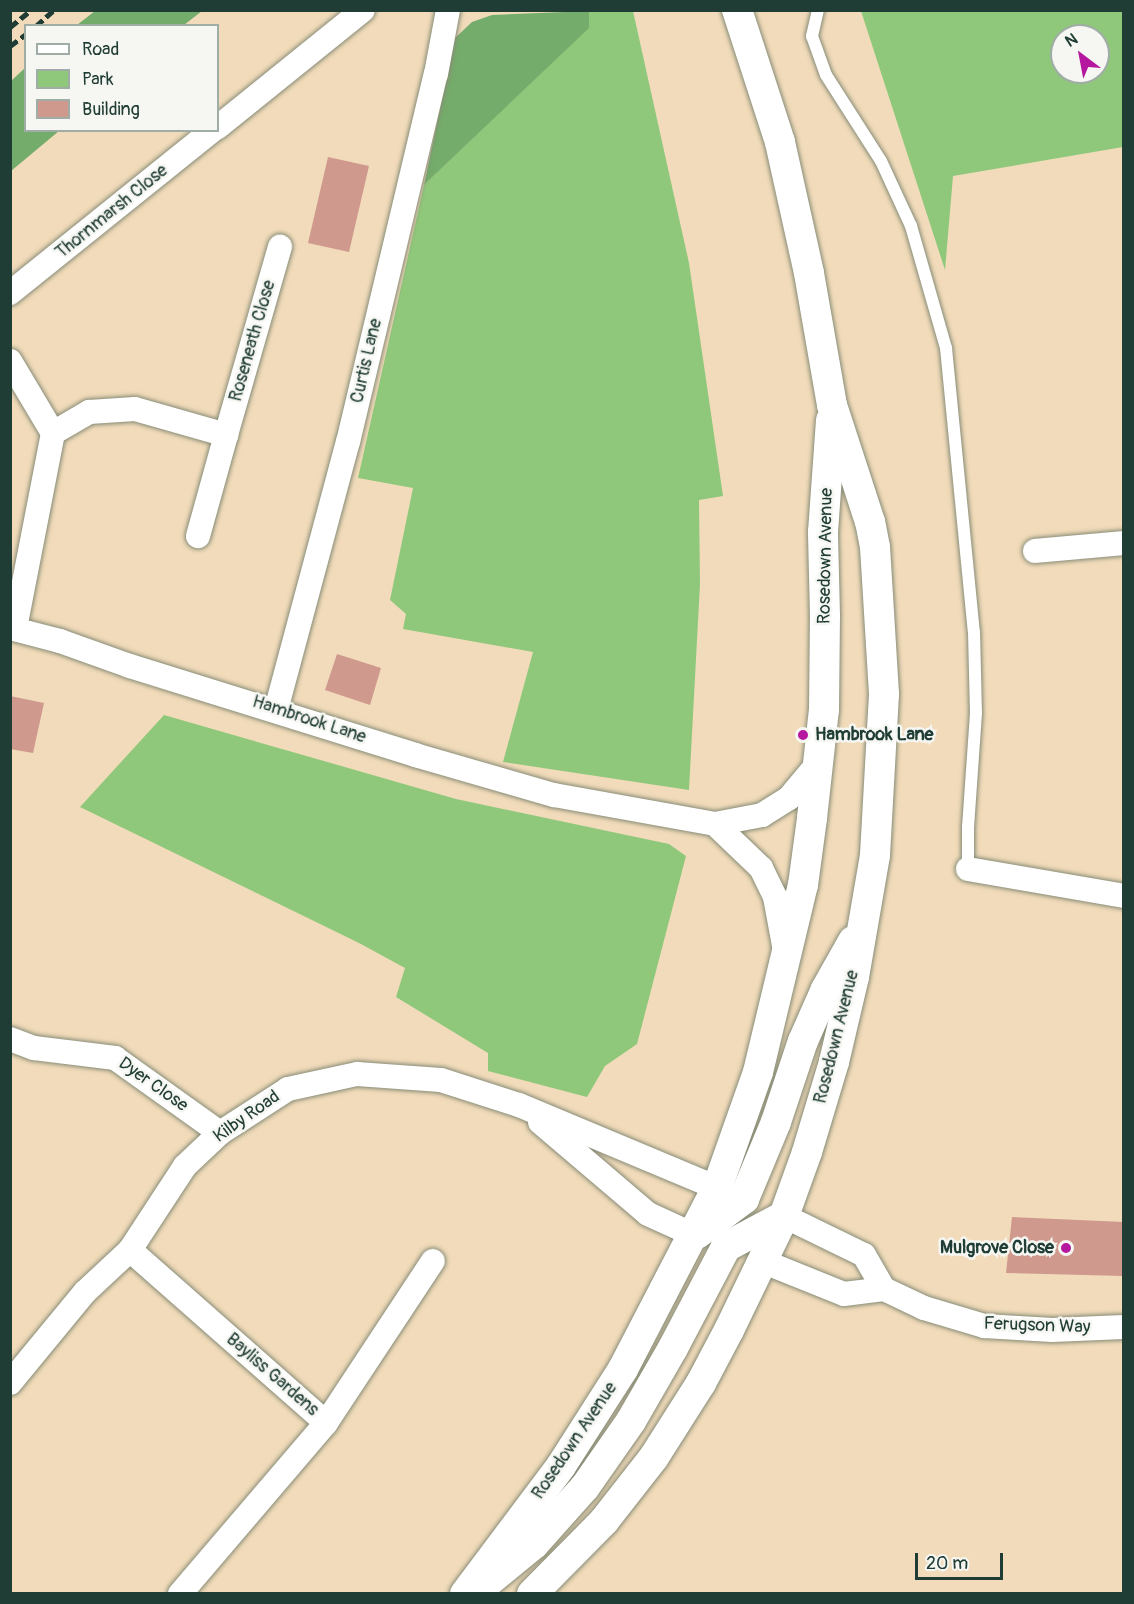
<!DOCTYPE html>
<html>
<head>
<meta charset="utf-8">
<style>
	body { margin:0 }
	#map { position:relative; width:1134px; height:1604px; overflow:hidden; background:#f1dbba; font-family:Pangolin,sans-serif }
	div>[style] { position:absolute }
	.green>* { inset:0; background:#90c87b }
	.forest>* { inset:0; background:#74ac6b }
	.building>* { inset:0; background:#cf998e }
	.roads { filter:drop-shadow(0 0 2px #888c77) drop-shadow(0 0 2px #888c77) }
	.service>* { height:12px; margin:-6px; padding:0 6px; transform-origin:6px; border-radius:6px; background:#fff }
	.minor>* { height:24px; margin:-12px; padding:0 12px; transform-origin:12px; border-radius:12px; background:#fff }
	.tertiary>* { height:30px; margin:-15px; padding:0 15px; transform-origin:15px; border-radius:15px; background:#fff }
	.rail>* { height:4.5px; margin-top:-2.25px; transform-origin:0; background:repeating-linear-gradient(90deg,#1f3d34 0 9px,transparent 0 13.5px) }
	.dots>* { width:16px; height:16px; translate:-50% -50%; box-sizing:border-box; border:3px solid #f6f6f2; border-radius:50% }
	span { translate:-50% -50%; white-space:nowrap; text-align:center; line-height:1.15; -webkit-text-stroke:5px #f6f6f2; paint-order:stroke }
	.street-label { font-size:18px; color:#1f3d34 }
	.poi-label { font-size:18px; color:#1f3d34; font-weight:700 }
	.left { translate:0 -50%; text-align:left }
	.right { translate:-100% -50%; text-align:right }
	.frame { position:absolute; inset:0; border:12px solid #1f3d34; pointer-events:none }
	.legend { position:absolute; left:24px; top:24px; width:195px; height:108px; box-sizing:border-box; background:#f6f6f2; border:2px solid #a0aca6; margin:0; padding:8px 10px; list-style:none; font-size:18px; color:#1f3d34 }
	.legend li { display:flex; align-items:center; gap:12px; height:30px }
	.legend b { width:30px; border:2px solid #a0aca6 }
	.north { position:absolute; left:1050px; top:24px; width:60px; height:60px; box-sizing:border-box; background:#f6f6f2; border:2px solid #a0aca6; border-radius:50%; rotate:328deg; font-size:16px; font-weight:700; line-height:24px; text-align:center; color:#1f3d34 }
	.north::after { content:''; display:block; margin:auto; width:21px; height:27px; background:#b5179e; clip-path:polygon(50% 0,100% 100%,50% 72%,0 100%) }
	.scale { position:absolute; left:915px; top:1553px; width:88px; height:27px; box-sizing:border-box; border:3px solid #1f3d34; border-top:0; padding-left:8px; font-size:18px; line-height:21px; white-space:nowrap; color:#1f3d34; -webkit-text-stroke:4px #f6f6f2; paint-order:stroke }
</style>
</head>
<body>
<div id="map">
	<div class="green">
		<div style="clip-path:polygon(589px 11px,633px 11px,689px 263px,723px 496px,699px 500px,700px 584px,689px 790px,503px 762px,533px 652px,403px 629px,406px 614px,390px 600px,413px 488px,358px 478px,424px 185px,588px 28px)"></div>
		<div style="clip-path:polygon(evenodd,861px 11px,1123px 11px,1123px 147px,953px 176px,945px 270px,861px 11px,1062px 36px,1098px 36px,1098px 72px,1062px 72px,1062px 36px)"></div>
		<div style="clip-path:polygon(164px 715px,456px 799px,669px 844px,686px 856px,637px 1044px,605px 1066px,587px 1097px,488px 1071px,488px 1053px,396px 997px,405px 968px,359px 943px,80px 807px)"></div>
	</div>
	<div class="forest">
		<div style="clip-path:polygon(95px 11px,95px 10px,202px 11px,184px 25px,77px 25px)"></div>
		<div style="clip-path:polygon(589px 11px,589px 28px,424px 185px,455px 38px,472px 22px,492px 15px)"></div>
		<div style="clip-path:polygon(25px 68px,26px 130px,59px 131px,11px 171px,11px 81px)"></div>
	</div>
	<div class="building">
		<div style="clip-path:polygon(328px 157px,369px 166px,349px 252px,308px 243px)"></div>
		<div style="clip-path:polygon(337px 654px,381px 668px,370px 705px,325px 690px)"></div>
		<div style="clip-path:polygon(10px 696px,44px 703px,33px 753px,10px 749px)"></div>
		<div style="clip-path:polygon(1012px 1217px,1124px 1222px,1124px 1276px,1006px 1273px)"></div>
	</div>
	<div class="roads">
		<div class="service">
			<div style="left:818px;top:10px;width:27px;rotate:103deg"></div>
			<div style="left:812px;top:36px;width:41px;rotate:70.3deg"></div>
			<div style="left:826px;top:75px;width:102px;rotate:57.4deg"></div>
			<div style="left:881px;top:161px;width:72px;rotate:65.2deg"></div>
			<div style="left:911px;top:226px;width:127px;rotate:74deg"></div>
			<div style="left:946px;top:348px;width:285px;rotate:84.4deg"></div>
			<div style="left:974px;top:632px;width:81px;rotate:88.6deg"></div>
			<div style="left:976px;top:713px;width:113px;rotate:94deg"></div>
			<div style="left:968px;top:826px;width:43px;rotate:90deg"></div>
		</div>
		<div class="minor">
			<div style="left:218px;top:127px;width:186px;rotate:-38.9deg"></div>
			<div style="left:10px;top:293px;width:260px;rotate:-38.8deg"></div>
			<div style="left:10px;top:361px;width:84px;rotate:59.2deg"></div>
			<div style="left:53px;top:433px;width:200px;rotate:101deg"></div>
			<div style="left:53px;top:433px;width:42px;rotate:-30.3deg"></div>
			<div style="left:89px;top:412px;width:46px;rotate:-3.7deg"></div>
			<div style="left:135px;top:409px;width:95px;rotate:15.9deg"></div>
			<div style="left:226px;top:435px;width:105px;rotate:105.5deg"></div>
			<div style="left:226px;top:435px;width:196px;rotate:-74deg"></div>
			<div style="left:1035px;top:551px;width:89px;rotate:-5.1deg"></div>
			<div style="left:10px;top:628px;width:52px;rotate:14.6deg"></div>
			<div style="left:60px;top:641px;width:74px;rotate:19.7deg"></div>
			<div style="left:130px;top:666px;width:299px;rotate:17.3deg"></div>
			<div style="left:415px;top:755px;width:145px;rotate:16.1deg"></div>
			<div style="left:554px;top:795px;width:164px;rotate:10.2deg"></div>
			<div style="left:715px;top:824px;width:48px;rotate:-10.8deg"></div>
			<div style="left:762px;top:815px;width:32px;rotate:-32deg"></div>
			<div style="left:789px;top:798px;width:47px;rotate:-50.2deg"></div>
			<div style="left:276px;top:710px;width:278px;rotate:-75deg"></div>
			<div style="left:348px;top:442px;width:378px;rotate:-76.6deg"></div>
			<div style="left:436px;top:74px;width:65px;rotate:-79.4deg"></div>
			<div style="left:715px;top:824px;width:64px;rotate:43.7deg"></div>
			<div style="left:761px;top:868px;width:32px;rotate:64deg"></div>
			<div style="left:775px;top:897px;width:55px;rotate:79.5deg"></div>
			<div style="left:968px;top:869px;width:158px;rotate:9.8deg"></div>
			<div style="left:10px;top:1039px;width:26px;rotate:21deg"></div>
			<div style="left:34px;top:1048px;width:82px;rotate:7deg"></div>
			<div style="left:115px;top:1058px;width:129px;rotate:35.5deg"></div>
			<div style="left:540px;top:1122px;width:142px;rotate:40.4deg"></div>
			<div style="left:648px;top:1214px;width:51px;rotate:24.5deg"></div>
			<div style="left:784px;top:1216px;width:89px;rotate:26deg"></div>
			<div style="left:864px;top:1255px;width:39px;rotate:60deg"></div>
			<div style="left:130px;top:1250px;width:261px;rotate:41.4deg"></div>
			<div style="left:326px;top:1423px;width:225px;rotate:130.5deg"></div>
			<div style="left:762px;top:1261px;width:88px;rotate:21.9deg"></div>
			<div style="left:844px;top:1294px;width:40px;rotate:-7.1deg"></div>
			<div style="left:884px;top:1289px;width:44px;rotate:25.4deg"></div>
			<div style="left:924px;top:1308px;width:63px;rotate:16.7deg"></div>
			<div style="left:984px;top:1326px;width:68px;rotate:3.4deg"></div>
			<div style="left:1052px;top:1330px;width:72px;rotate:-2.4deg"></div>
			<div style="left:10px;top:1383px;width:118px;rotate:-50.5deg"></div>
			<div style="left:85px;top:1292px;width:62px;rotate:-43deg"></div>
			<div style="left:130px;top:1250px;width:100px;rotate:-56.8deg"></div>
			<div style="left:185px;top:1166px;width:48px;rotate:-43.3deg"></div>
			<div style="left:220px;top:1133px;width:81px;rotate:-32.9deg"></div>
			<div style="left:288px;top:1089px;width:71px;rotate:-12.3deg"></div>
			<div style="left:357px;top:1074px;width:84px;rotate:4.1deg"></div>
			<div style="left:441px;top:1080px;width:82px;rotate:17.8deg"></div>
			<div style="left:519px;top:1105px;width:215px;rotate:22.7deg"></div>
			<div style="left:326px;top:1423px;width:194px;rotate:-56.6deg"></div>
		</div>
		<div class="tertiary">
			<div style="left:697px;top:1234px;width:59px;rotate:-36.7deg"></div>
			<div style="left:744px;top:1199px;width:83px;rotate:-67.4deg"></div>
			<div style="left:776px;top:1122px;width:85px;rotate:-71.6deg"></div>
			<div style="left:803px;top:1041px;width:57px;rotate:-66.1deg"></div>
			<div style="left:826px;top:989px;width:55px;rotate:-60.6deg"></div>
			<div style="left:489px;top:1581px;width:58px;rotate:-39.4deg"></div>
			<div style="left:534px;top:1544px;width:76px;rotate:-48.2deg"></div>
			<div style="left:585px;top:1487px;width:80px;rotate:-55.1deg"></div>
			<div style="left:631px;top:1421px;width:84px;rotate:-60.1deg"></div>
			<div style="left:673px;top:1348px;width:114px;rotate:-62.3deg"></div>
			<div style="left:726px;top:1247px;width:66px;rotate:-28.1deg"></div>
			<div style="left:465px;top:1594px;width:160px;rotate:-53.1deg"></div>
			<div style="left:561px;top:1466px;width:115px;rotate:-57.4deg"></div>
			<div style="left:623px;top:1369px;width:204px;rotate:-62.6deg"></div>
			<div style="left:717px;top:1188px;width:123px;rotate:-70.5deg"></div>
			<div style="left:758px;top:1072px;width:192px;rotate:-76.5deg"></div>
			<div style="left:803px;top:885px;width:68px;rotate:-82.3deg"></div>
			<div style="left:812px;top:818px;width:109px;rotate:-83.7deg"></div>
			<div style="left:824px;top:710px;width:94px;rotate:-89.4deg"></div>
			<div style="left:825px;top:616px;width:84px;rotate:-91.4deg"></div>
			<div style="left:823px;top:532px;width:112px;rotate:-85.9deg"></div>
			<div style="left:532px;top:1594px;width:103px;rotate:-45.4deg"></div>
			<div style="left:604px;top:1521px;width:81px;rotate:-52deg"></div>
			<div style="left:654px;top:1457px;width:88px;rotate:-57.6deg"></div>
			<div style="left:701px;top:1383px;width:60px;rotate:-62.2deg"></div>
			<div style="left:729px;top:1330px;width:127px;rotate:-64.2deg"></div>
			<div style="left:784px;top:1216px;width:68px;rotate:-70.2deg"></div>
			<div style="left:807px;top:1152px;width:94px;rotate:-73.3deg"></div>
			<div style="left:834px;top:1062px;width:87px;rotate:-76.8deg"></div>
			<div style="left:854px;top:977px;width:124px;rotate:-80.2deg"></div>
			<div style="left:875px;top:855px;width:161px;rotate:-86.8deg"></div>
			<div style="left:884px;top:694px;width:147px;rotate:-93.5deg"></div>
			<div style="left:875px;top:547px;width:25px;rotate:-101deg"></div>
			<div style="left:870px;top:522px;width:123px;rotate:-108deg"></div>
			<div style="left:832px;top:405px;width:134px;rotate:-99.9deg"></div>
			<div style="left:809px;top:273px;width:134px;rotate:-102.5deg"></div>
			<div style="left:780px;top:142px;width:139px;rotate:-108deg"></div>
		</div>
	</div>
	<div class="rail">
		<div style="left:36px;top:26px;width:24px;rotate:-42deg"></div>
		<div style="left:10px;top:27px;width:27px;rotate:-39deg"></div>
		<div style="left:10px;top:46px;width:20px;rotate:-37deg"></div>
	</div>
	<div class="dots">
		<div style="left:803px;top:735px;background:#b5179e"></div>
		<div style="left:1066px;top:1248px;background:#b5179e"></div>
	</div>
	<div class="street-label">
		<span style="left:112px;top:212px;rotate:-39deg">Thornmarsh Close</span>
		<span style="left:253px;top:341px;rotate:-74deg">Roseneath Close</span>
		<span style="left:367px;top:361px;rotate:-77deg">Curtis Lane</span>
		<span style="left:826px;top:556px;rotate:-89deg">Rosedown Avenue</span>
		<span style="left:309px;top:720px;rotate:18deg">Hambrook Lane</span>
		<span style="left:837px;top:1037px;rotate:-76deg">Rosedown Avenue</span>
		<span style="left:153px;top:1085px;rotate:35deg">Dyer Close</span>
		<span style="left:247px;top:1117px;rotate:-35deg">Kilby Road</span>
		<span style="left:1037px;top:1326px;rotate:2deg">Ferugson Way</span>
		<span style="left:272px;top:1375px;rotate:41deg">Bayliss Gardens</span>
		<span style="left:575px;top:1441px;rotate:-56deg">Rosedown Avenue</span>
	</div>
	<div class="poi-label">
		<span class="left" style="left:815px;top:735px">Hambrook Lane</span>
		<span class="right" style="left:1054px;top:1248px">Mulgrove Close</span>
	</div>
	<div class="frame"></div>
	<ul class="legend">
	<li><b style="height:8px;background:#fff"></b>Road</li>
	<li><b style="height:16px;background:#90c87b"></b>Park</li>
	<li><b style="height:16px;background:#cf998e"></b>Building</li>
	</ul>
	<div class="north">N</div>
	<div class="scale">20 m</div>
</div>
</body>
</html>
